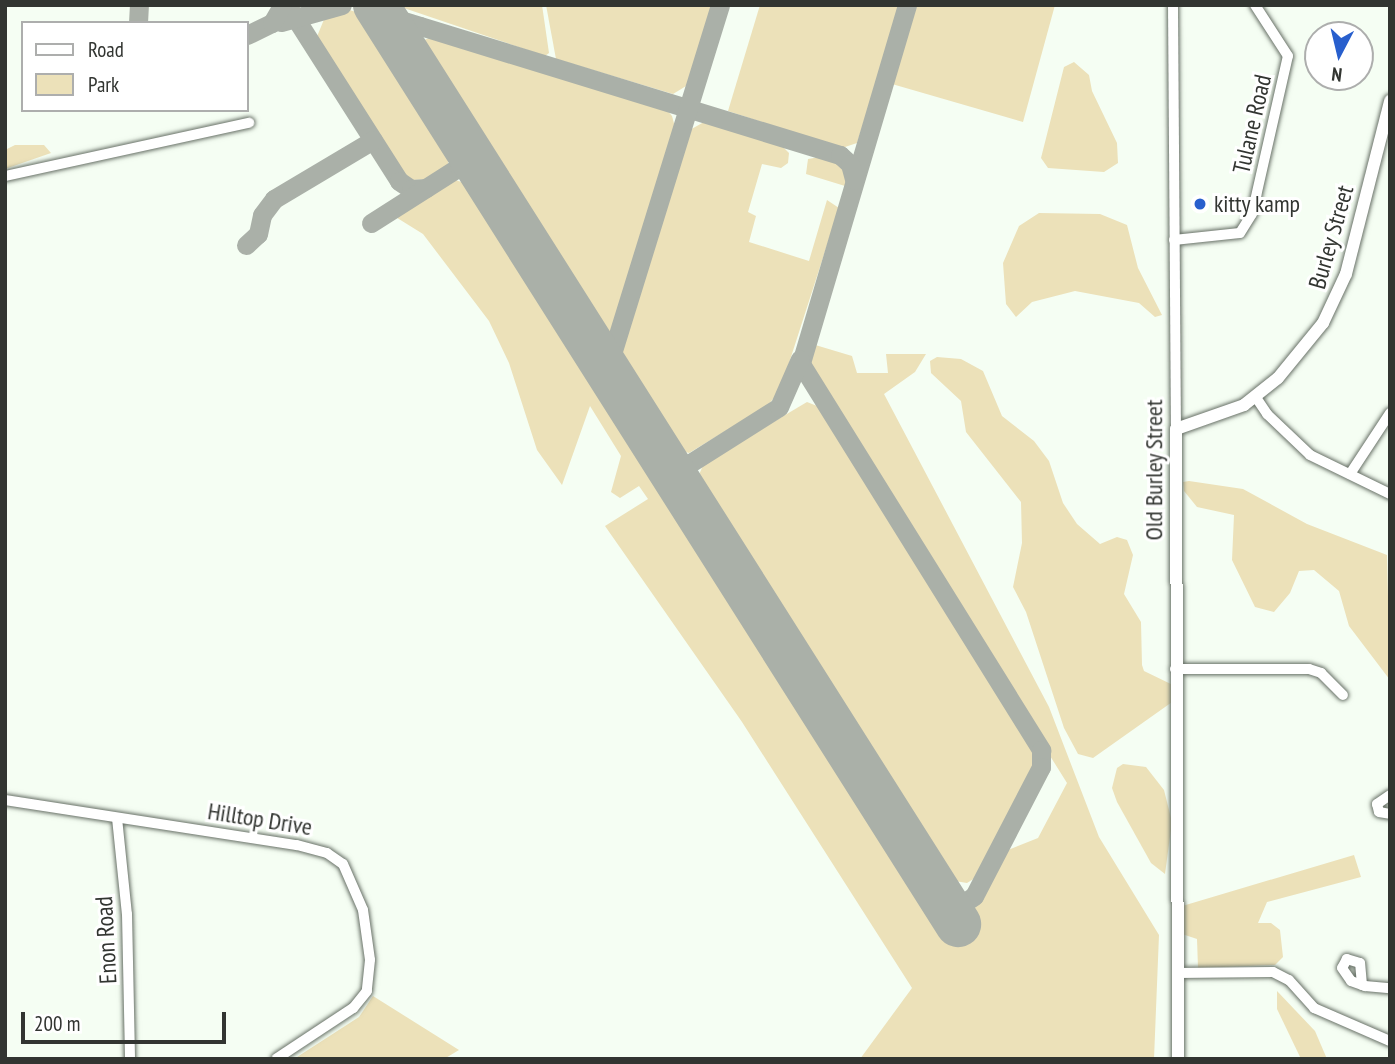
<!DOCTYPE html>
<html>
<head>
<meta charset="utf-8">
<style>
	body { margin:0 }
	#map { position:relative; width:1395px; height:1064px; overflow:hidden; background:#f5fef3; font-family:"PT Sans Narrow",sans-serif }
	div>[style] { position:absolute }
	.green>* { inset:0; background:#ece1b9 }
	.taxiway>* { height:19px; margin:-9.5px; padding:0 9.5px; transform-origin:9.5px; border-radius:9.5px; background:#aab0a8 }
	.runway>* { height:46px; margin:-23px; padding:0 23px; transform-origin:23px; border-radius:23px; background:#aab0a8 }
	.roads { filter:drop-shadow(0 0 2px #687167) drop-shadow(0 0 2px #687167) }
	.minor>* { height:10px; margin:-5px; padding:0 5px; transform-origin:5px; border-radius:5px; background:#fff }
	.major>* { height:12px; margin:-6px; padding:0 6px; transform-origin:6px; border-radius:6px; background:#fff }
	.dots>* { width:19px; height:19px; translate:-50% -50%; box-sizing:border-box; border:4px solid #fff; border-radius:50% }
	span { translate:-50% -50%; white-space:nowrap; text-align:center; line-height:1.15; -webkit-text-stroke:6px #fff; paint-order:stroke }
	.street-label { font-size:24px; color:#323531 }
	.poi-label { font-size:24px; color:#323531 }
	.left { translate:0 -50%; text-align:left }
	.frame { position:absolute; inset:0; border:7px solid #323531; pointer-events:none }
	.legend { position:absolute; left:21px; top:21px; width:228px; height:91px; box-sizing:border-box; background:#fff; border:2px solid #adaead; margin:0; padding:9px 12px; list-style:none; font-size:21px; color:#323531 }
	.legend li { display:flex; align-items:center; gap:14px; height:35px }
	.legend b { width:35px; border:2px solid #adaead }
	.north { position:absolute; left:1304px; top:21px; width:70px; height:70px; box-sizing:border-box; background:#fff; border:2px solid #adaead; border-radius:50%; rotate:187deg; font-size:19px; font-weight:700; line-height:28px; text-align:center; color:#323531 }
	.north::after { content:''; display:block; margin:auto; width:24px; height:32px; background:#285fcd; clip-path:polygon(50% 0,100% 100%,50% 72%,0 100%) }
	.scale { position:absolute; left:21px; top:1012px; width:205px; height:32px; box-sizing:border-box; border:4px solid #323531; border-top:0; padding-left:9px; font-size:21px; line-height:24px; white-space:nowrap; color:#323531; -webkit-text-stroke:5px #fff; paint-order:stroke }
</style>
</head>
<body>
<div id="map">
	<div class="green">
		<div style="clip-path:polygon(395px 5px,542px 5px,549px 53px,545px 56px)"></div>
		<div style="clip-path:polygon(546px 5px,714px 5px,691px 83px,673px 94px,556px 59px)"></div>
		<div style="clip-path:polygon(760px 5px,901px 5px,857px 143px,842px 148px,728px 111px)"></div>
		<div style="clip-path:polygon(915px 5px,1055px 5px,1023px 122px,892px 84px)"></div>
		<div style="clip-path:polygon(346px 9px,363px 14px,448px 148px,448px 165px,429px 179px,413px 180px,401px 173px,316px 39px,325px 17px)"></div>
		<div style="clip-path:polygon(432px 37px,666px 109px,672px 116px,676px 131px,611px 333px,602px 332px,422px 48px,424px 40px)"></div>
		<div style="clip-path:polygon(1074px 62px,1089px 75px,1092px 91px,1117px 143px,1118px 163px,1104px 172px,1048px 168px,1041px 158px,1064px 67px)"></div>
		<div style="clip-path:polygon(704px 122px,781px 145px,789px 153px,788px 163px,781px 168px,762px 164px,748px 212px,756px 216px,749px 242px,809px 261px,827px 200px,839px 208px,780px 391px,767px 406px,689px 453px,676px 449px,619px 356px,688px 131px)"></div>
		<div style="clip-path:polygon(15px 145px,44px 145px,51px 153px,5px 169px,5px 150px)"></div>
		<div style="clip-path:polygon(820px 157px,843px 166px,847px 175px,845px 186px,806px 174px,808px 159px)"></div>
		<div style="clip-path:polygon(452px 179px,471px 185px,946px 932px,972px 914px,1003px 852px,1038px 838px,1067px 783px,808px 369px,812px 344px,852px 356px,857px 373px,888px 373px,886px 354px,926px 354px,915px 372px,884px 394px,1049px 707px,1099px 837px,1159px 935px,1154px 1059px,860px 1059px,912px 988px,742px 722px,605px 526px,648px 499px,639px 486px,620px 498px,611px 492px,621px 456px,590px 406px,562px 485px,537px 450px,509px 363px,489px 321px,423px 234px,394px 216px)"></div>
		<div style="clip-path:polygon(1039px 213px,1100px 214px,1127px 225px,1138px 268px,1162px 315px,1155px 317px,1139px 303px,1075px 291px,1032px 302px,1016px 317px,1006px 304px,1003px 263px,1019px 226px)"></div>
		<div style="clip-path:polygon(937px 357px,961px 359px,983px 371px,1002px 416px,1034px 441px,1049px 461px,1063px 503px,1077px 524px,1100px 544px,1117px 537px,1127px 540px,1133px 555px,1124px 594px,1141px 622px,1142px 665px,1144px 671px,1175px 686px,1175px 700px,1093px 758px,1078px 754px,1064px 728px,1026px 612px,1013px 587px,1022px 543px,1021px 502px,966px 432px,961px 401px,931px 373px,930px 361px)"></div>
		<div style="clip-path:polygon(807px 402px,817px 406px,1035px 751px,1036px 762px,975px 878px,967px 883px,949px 880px,696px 482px,704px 463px)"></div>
		<div style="clip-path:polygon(1189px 481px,1243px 489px,1307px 524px,1387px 555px,1390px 680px,1349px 626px,1339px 591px,1314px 570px,1299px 571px,1290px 593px,1274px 612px,1255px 607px,1232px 560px,1234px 515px,1197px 507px,1184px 491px,1183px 482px)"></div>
		<div style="clip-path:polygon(1123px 764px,1146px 767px,1164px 790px,1172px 822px,1165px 874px,1151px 863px,1117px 802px,1112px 788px,1117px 768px)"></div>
		<div style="clip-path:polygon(1354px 855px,1361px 877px,1267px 902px,1258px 923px,1271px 923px,1280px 930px,1283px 957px,1275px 965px,1198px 968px,1197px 939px,1179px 933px,1179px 907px)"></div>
		<div style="clip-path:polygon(1277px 991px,1315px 1031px,1327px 1059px,1301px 1059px,1277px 1009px)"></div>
		<div style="clip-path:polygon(373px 996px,459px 1050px,444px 1059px,294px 1059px,359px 1017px)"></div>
	</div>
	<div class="taxiway">
		<div style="left:287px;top:5px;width:209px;rotate:57.5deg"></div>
		<div style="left:399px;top:181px;width:14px;rotate:34deg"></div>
		<div style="left:411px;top:189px;width:15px;rotate:-4deg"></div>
		<div style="left:907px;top:5px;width:374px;rotate:106.5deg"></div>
		<div style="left:801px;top:364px;width:455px;rotate:58.1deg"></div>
		<div style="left:1041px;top:750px;width:17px;rotate:90deg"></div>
		<div style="left:1041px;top:767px;width:145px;rotate:117.4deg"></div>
		<div style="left:974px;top:896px;width:14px;rotate:146deg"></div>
		<div style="left:962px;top:904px;width:20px;rotate:-165deg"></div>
		<div style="left:377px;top:7px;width:17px;rotate:36deg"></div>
		<div style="left:391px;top:17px;width:470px;rotate:17.1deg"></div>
		<div style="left:840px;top:155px;width:13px;rotate:42deg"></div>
		<div style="left:850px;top:164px;width:16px;rotate:75deg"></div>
		<div style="left:281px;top:22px;width:63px;rotate:-15.6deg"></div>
		<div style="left:138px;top:23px;width:18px;rotate:-87deg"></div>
		<div style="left:247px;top:35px;width:28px;rotate:-26deg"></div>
		<div style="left:272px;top:23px;width:20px;rotate:-60deg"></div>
		<div style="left:405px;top:51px;width:17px;rotate:-90deg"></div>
		<div style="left:405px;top:34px;width:17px;rotate:-28deg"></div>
		<div style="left:371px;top:223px;width:104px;rotate:-32.5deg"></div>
		<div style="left:459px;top:167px;width:21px;rotate:8deg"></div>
		<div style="left:246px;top:245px;width:16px;rotate:-43deg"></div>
		<div style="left:258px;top:234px;width:19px;rotate:-78deg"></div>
		<div style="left:262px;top:215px;width:20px;rotate:-53deg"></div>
		<div style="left:274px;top:199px;width:115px;rotate:-30.8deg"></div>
		<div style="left:607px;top:370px;width:382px;rotate:-72.8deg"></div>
		<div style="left:673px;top:474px;width:125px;rotate:-32.3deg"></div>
		<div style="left:779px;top:407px;width:52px;rotate:-66.4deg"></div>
	</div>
	<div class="runway">
		<div style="left:376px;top:5px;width:1088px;rotate:57.65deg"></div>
	</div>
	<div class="roads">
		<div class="minor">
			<div style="left:1173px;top:5px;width:424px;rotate:89.6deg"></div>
			<div style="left:5px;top:176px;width:250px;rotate:-12.3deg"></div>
			<div style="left:1174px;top:240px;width:66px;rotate:-6.1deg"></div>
			<div style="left:1240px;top:233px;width:22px;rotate:-58deg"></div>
			<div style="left:1252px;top:214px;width:162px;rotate:-77.2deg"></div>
			<div style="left:1288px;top:56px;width:61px;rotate:-122.9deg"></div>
			<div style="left:1255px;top:396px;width:22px;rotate:56deg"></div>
			<div style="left:1267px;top:414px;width:59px;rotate:43.6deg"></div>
			<div style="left:1310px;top:455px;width:89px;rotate:26deg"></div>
			<div style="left:1350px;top:474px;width:73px;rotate:-56.7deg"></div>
			<div style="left:1175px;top:669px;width:134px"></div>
			<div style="left:1309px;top:669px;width:13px;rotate:18deg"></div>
			<div style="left:1321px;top:673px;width:31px;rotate:45deg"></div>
			<div style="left:1390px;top:795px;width:16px;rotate:145deg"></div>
			<div style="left:1377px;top:804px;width:8px;rotate:76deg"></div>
			<div style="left:1379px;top:812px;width:11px;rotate:10deg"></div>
			<div style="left:5px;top:800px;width:295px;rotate:8.8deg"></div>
			<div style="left:297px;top:845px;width:31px;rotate:15deg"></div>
			<div style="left:327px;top:853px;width:19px;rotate:35deg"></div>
			<div style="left:343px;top:864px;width:50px;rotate:66.5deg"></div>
			<div style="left:363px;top:910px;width:50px;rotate:82deg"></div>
			<div style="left:370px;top:960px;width:31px;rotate:96deg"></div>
			<div style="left:367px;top:991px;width:22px;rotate:129deg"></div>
			<div style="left:353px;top:1008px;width:92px;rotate:146.5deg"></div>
			<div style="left:117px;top:818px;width:97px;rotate:84.1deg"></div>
			<div style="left:127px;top:914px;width:145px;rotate:88.8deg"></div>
			<div style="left:1177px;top:973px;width:96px;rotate:-0.6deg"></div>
			<div style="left:1273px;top:972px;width:18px;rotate:27deg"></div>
			<div style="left:1289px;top:980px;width:38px;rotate:48deg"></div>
			<div style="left:1314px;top:1008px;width:83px;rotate:23.5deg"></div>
			<div style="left:1362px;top:985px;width:22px;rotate:-95deg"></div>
			<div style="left:1360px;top:963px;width:14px;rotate:-163deg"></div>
			<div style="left:1347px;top:959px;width:10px;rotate:119deg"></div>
			<div style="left:1342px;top:968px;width:16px;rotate:55deg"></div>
			<div style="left:1351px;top:981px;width:15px;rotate:20deg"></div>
			<div style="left:1365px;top:986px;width:25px;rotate:5deg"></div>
		</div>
		<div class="major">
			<div style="left:1178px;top:1059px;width:630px;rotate:-90.18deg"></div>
			<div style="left:1176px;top:429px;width:72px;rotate:-19.4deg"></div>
			<div style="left:1244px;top:405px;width:43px;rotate:-38.5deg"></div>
			<div style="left:1278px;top:378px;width:71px;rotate:-50.7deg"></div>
			<div style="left:1323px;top:323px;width:54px;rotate:-64.9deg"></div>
			<div style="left:1346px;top:274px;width:179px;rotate:-75.7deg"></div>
		</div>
	</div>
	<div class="dots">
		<div style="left:1200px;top:204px;background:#285fcd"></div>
	</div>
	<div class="street-label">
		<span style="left:1252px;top:124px;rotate:-77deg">Tulane Road</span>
		<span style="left:1331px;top:237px;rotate:-74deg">Burley Street</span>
		<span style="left:1154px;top:470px;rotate:-90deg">Old Burley Street</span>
		<span style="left:260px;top:819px;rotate:9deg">Hilltop Drive</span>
		<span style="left:106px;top:940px;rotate:-93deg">Enon Road</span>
	</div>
	<div class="poi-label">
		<span class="left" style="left:1214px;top:204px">kitty kamp</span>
	</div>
	<div class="frame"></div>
	<ul class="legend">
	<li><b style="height:9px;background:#fff"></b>Road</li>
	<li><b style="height:19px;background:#ece1b9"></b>Park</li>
	</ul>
	<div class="north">N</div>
	<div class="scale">200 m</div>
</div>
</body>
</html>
